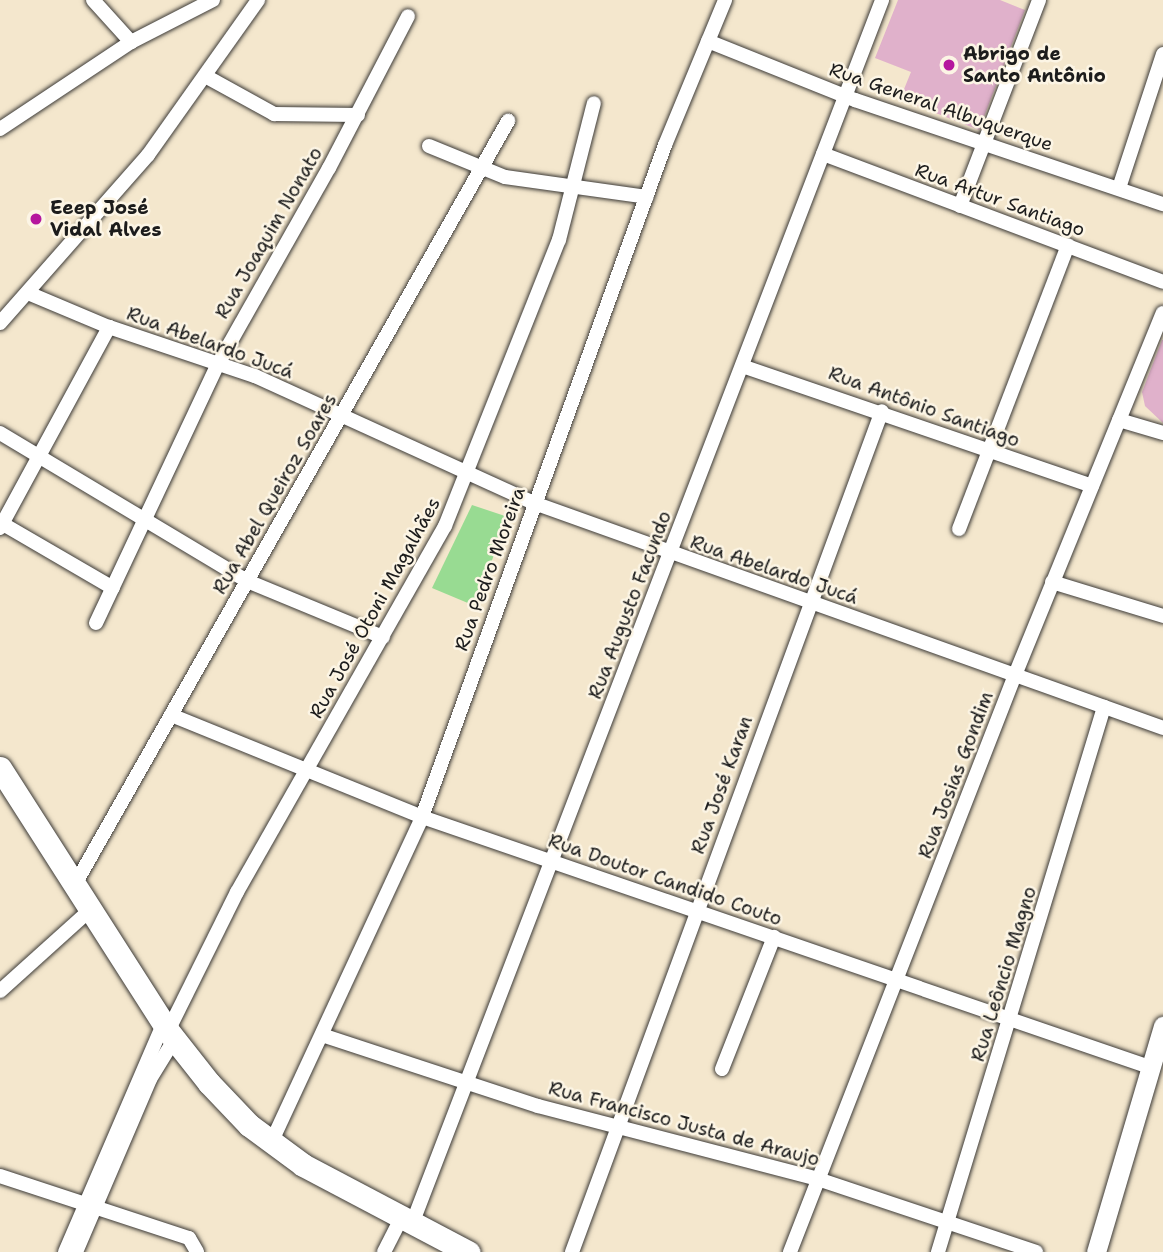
<!DOCTYPE html>
<html>
<head>
<meta charset="utf-8">
<style>
	body { margin:0 }
	#map { position:relative; width:1163px; height:1252px; overflow:hidden; background:#f4e7cd; font-family:"Shantell Sans",sans-serif }
	div>[style] { position:absolute }
	.green>* { inset:0; background:#98db92 }
	.building>* { inset:0; background:#e0b1cb }
	.roads { filter:drop-shadow(0 0 2px #3c3a37) drop-shadow(0 0 2px #3c3a37) }
	.street>* { height:14px; margin:-7px; padding:0 7px; transform-origin:7px; border-radius:7px; background:#fff }
	.secondary>* { height:19px; margin:-9.5px; padding:0 9.5px; transform-origin:9.5px; border-radius:9.5px; background:#fff }
	.primary>* { height:23px; margin:-11.5px; padding:0 11.5px; transform-origin:11.5px; border-radius:11.5px; background:#fff }
	.dots>* { width:19px; height:19px; translate:-50% -50%; box-sizing:border-box; border:4px solid #fcf5e5; border-radius:50% }
	span { translate:-50% -50%; white-space:nowrap; text-align:center; line-height:1.15; -webkit-text-stroke:5px #fcf5e5; paint-order:stroke }
	.poi-label { font-size:19px; color:#1c1c1c; font-weight:700 }
	.left { translate:0 -50%; text-align:left }
	.street-label { font-size:19px; color:#1c1c1c }
</style>
</head>
<body>
<div id="map">
	<div class="green">
		<div style="clip-path:polygon(472px 505px,508px 517px,475px 606px,432px 588px)"></div>
	</div>
	<div class="building">
		<div style="clip-path:polygon(898px 0,1000px 0,1025px 10px,979px 130px,900px 99px,911px 72px,875px 58px)"></div>
		<div style="clip-path:polygon(1162px 340px,1163px 340px,1163px 423px,1145px 406px,1142px 392px)"></div>
	</div>
	<div class="roads">
		<div class="street">
			<div style="left:93px;top:0;width:57px;rotate:47.9deg"></div>
			<div style="left:708px;top:41px;width:158px;rotate:21.9deg"></div>
			<div style="left:855px;top:100px;width:325px;rotate:18.7deg"></div>
			<div style="left:207px;top:77px;width:77px;rotate:28.9deg"></div>
			<div style="left:274px;top:114px;width:84px;rotate:0.7deg"></div>
			<div style="left:0;top:129px;width:157px;rotate:-33.6deg"></div>
			<div style="left:131px;top:42px;width:92px;rotate:-27.1deg"></div>
			<div style="left:429px;top:146px;width:82px;rotate:22.2deg"></div>
			<div style="left:505px;top:177px;width:143px;rotate:8deg"></div>
			<div style="left:823px;top:154px;width:363px;rotate:20.6deg"></div>
			<div style="left:1119px;top:188px;width:141px;rotate:-71.8deg"></div>
			<div style="left:960px;top:206px;width:221px;rotate:-69deg"></div>
			<div style="left:28px;top:293px;width:88px;rotate:22.8deg"></div>
			<div style="left:109px;top:327px;width:154px;rotate:18.6deg"></div>
			<div style="left:255px;top:376px;width:307px;rotate:24.5deg"></div>
			<div style="left:534px;top:503px;width:668px;rotate:19.68deg"></div>
			<div style="left:0;top:323px;width:224px;rotate:-48.6deg"></div>
			<div style="left:148px;top:155px;width:190px;rotate:-54.6deg"></div>
			<div style="left:742px;top:366px;width:370px;rotate:18.9deg"></div>
			<div style="left:1119px;top:420px;width:46px;rotate:16.5deg"></div>
			<div style="left:0;top:433px;width:288px;rotate:30.9deg"></div>
			<div style="left:247px;top:581px;width:147px;rotate:22.4deg"></div>
			<div style="left:3px;top:524px;width:127px;rotate:30.2deg"></div>
			<div style="left:0;top:528px;width:229px;rotate:-61.5deg"></div>
			<div style="left:959px;top:529px;width:304px;rotate:-69deg"></div>
			<div style="left:1052px;top:582px;width:116px;rotate:17deg"></div>
			<div style="left:96px;top:623px;width:286px;rotate:-64.8deg"></div>
			<div style="left:218px;top:364px;width:225px;rotate:-60.5deg"></div>
			<div style="left:329px;top:168px;width:171px;rotate:-62.5deg"></div>
			<div style="left:171px;top:715px;width:271px;rotate:22.1deg"></div>
			<div style="left:422px;top:817px;width:772px;rotate:18.97deg"></div>
			<div style="left:74px;top:886px;width:880px;rotate:-60.43deg"></div>
			<div style="left:0;top:991px;width:121px;rotate:-42deg"></div>
			<div style="left:168px;top:1031px;width:155px;rotate:-63.6deg"></div>
			<div style="left:237px;top:892px;width:421px;rotate:-60.4deg"></div>
			<div style="left:445px;top:526px;width:308px;rotate:-68.3deg"></div>
			<div style="left:559px;top:240px;width:141px;rotate:-75.7deg"></div>
			<div style="left:322px;top:1035px;width:227px;rotate:18.2deg"></div>
			<div style="left:538px;top:1106px;width:289px;rotate:14.6deg"></div>
			<div style="left:818px;top:1179px;width:230px;rotate:18.5deg"></div>
			<div style="left:722px;top:1069px;width:142px;rotate:-68.5deg"></div>
			<div style="left:271px;top:1143px;width:359px;rotate:-65.1deg"></div>
			<div style="left:422px;top:817px;width:715px;rotate:-70.12deg"></div>
			<div style="left:665px;top:145px;width:157px;rotate:-67.5deg"></div>
			<div style="left:0;top:1176px;width:199px;rotate:18.2deg"></div>
			<div style="left:189px;top:1238px;width:16px;rotate:60deg"></div>
			<div style="left:412px;top:1224px;width:1311px;rotate:-68.99deg"></div>
			<div style="left:65px;top:1252px;width:248px;rotate:-66.7deg"></div>
			<div style="left:76px;top:1252px;width:188px;rotate:-66.8deg"></div>
			<div style="left:150px;top:1079px;width:46px;rotate:-58.4deg"></div>
			<div style="left:384px;top:1252px;width:37px;rotate:-63deg"></div>
			<div style="left:572px;top:1252px;width:896px;rotate:-69.77deg"></div>
			<div style="left:790px;top:1252px;width:619px;rotate:-68.7deg"></div>
			<div style="left:1015px;top:675px;width:391px;rotate:-67.8deg"></div>
			<div style="left:938px;top:1252px;width:570px;rotate:-73.06deg"></div>
		</div>
		<div class="secondary">
			<div style="left:1096px;top:1252px;width:236px;rotate:-73.5deg"></div>
		</div>
		<div class="primary">
			<div style="left:0;top:768px;width:312px;rotate:57.4deg"></div>
			<div style="left:168px;top:1031px;width:66px;rotate:51.7deg"></div>
			<div style="left:209px;top:1083px;width:58px;rotate:46.4deg"></div>
			<div style="left:249px;top:1125px;width:67px;rotate:36.5deg"></div>
			<div style="left:303px;top:1165px;width:187px;rotate:27.8deg"></div>
		</div>
	</div>
	<div class="dots">
		<div style="left:949px;top:65px;background:#b5179e"></div>
		<div style="left:36px;top:219px;background:#b5179e"></div>
	</div>
	<div class="poi-label">
		<span class="left" style="left:963px;top:65px">Abrigo de<br>Santo Antônio</span>
		<span class="left" style="left:50px;top:219px">Eeep José<br>Vidal Alves</span>
	</div>
	<div class="street-label">
		<span style="left:941px;top:107px;rotate:19deg">Rua General Albuquerque</span>
		<span style="left:1000px;top:200px;rotate:20deg">Rua Artur Santiago</span>
		<span style="left:269px;top:233px;rotate:-60deg">Rua Joaquim Nonato</span>
		<span style="left:210px;top:343px;rotate:20deg">Rua Abelardo Jucá</span>
		<span style="left:924px;top:407px;rotate:20deg">Rua Antônio Santiago</span>
		<span style="left:275px;top:494px;rotate:-60deg">Rua Abel Queiroz Soares</span>
		<span style="left:490px;top:569px;rotate:-70deg">Rua Pedro Moreira</span>
		<span style="left:774px;top:570px;rotate:19deg">Rua Abelardo Jucá</span>
		<span style="left:630px;top:605px;rotate:-69deg">Rua Augusto Facundo</span>
		<span style="left:375px;top:608px;rotate:-61deg">Rua José Otoni Magalhães</span>
		<span style="left:956px;top:775px;rotate:-69deg">Rua Josias Gondim</span>
		<span style="left:722px;top:785px;rotate:-70deg">Rua José Karan</span>
		<span style="left:665px;top:880px;rotate:19deg">Rua Doutor Candido Couto</span>
		<span style="left:1004px;top:974px;rotate:-73deg">Rua Leôncio Magno</span>
		<span style="left:684px;top:1124px;rotate:15deg">Rua Francisco Justa de Araujo</span>
	</div>
</div>
</body>
</html>
